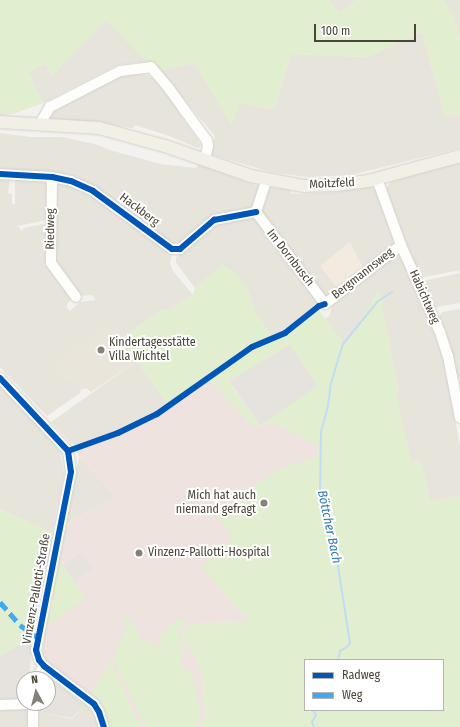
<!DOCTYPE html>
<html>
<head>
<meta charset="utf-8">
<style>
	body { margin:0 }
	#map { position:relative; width:460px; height:727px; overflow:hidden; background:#f4f2ee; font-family:"Fira Sans Condensed",sans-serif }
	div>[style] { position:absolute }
	.residential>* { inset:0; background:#e7e4dc }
	.commercial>* { inset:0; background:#f3ebdf }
	.education>* { inset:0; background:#eae5da }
	.medical>* { inset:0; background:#eee3df }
	.green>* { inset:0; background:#e1eecf }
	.parking>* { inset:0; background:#e6e3df }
	.stream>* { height:2px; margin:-1px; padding:0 1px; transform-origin:1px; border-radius:1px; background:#c0ddf1 }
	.roads { filter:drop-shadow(0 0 1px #d2d0cb) drop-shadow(0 0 1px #d2d0cb) }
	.minor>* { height:10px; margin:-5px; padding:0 5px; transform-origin:5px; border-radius:5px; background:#fdfdfc }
	.major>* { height:12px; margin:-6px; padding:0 6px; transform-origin:6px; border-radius:6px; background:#f2efe6 }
	.quiet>* { height:5px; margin-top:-2.5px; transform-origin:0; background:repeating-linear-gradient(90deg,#3fa9f5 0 10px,transparent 0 15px) }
	.cycleway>* { height:6px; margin:-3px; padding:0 3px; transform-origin:3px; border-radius:3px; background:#0057b8 }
	.dots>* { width:11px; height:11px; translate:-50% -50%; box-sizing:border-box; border:2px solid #fff; border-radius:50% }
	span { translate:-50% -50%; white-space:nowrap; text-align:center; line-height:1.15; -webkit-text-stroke:4px #fff; paint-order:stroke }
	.street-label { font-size:12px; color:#4b4439 }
	.poi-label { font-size:12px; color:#4b4439 }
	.left { translate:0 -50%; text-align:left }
	.right { translate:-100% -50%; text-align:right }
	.water-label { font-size:13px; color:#2e7ab2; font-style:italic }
	.legend { position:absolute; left:304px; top:659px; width:140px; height:52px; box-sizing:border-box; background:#fff; border:1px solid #b7b4b0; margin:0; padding:5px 7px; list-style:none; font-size:12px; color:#4b4439 }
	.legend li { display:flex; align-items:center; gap:8px; height:20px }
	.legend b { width:20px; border:1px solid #b7b4b0 }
	.north { position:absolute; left:16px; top:671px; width:40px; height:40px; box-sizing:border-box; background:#fff; border:1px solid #b7b4b0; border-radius:50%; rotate:353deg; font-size:11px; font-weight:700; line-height:16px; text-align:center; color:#4b4439 }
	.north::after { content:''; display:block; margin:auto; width:14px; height:18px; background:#868178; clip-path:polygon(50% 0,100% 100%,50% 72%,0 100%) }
	.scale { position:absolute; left:314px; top:24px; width:102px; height:18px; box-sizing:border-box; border:2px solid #4b4439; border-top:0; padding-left:5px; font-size:12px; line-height:14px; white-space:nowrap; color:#4b4439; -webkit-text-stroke:3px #fff; paint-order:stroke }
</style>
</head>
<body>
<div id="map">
	<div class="residential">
		<div style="clip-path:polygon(329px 0,357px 0,339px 13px)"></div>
		<div style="clip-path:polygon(443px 0,460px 0,460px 40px,454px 18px)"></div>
		<div style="clip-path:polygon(106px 20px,148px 63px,137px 62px,117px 65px,43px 103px,28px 72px,46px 63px,52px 75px)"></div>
		<div style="clip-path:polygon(422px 32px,445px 117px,460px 114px,460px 148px,351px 175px,307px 177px,271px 172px,210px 154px,215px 136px,160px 71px,194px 63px,239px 103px,274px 110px,291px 54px,367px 57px)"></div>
		<div style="clip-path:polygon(130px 73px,147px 75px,156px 80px,176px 106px,179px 113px,198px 140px,201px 146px,198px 148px,169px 136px,135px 125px,133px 128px,98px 123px,47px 119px,47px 114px,119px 76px)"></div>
		<div style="clip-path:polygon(0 133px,31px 137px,62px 137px,95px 144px,113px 151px,161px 164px,196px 168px,198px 164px,261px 187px,254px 207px,251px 209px,233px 214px,181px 243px,173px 244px,96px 188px,0 171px)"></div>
		<div style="clip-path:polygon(460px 163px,460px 270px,420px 278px,408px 251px,387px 192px,387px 187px,392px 181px)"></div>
		<div style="clip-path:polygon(0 177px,10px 177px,8px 193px,12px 194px,12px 204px,15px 204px,15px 177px,43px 180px,47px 184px,48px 217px,46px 220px,18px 226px,22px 231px,24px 228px,48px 223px,47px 252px,72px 298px,66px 306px,70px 311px,80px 302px,96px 300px,92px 295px,79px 296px,56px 267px,56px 183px,61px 182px,93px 194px,172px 253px,170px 264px,173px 271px,193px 295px,166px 311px,163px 309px,121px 338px,106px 326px,61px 375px,75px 381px,81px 390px,80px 393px,47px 416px,0 367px)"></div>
		<div style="clip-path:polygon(269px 187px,291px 190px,290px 193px,298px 194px,337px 192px,368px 186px,373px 188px,377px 191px,395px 246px,364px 271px,350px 243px,338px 289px,327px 298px,322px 297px,259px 211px)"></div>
		<div style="clip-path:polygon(254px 217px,319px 304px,289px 328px,272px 337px,254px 310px,248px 291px,223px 265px,195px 288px,176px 263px,176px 258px,180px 253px,214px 224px)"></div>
		<div style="clip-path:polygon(397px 250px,432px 327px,443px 358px,460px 445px,460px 496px,430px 501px,421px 461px,411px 462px,395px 392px,399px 392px,379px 290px,346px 346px,325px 319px,330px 315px,332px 304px)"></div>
		<div style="clip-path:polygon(460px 273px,460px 303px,435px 307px,422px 281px)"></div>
		<div style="clip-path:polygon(460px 309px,460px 379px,457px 377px,439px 317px,442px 312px)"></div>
		<div style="clip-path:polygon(137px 361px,168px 405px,122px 429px,78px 446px,72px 444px,51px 422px)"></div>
		<div style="clip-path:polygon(0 386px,57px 446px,60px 452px,64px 474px,52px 533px,0 509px)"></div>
		<div style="clip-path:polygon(79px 457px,117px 497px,64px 524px,74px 481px)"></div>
		<div style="clip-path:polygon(0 701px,24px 702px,31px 711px,72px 719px,86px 704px,95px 714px,100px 727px,0 727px)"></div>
	</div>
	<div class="commercial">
		<div style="clip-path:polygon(350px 242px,363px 268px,338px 289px,320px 266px)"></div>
	</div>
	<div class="education">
		<div style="clip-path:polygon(106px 326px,121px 338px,137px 361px,91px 392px,86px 388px,81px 390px,75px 381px,61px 375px,49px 366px)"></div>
	</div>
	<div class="medical">
		<div style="clip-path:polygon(210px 380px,254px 428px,272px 422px,318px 446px,317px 457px,279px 469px,230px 543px,201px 567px,251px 622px,193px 623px,182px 635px,196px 658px,202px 674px,205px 717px,201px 727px,143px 727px,135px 717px,111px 662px,89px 696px,46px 661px,42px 654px,45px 628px,54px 600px,52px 600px,64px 524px,117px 497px,79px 457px,77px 451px,124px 433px,161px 414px)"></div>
	</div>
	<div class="green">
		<div style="clip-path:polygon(0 0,329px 0,339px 13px,357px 0,443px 0,454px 18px,460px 40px,460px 114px,445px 117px,422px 32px,367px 57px,291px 54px,274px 110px,239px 103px,232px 126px,194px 63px,160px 71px,148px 63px,106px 20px,52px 75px,46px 63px,28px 72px,43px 103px,16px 113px,0 116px)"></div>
		<div style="clip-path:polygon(223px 265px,236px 273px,248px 291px,254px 310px,272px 337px,246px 349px,168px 405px,121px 338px,163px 309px,166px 311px,193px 295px,195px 288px)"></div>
		<div style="clip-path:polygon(evenodd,379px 289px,399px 392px,396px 393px,411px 462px,421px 461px,430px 501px,460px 496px,460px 727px,201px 727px,205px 717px,202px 674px,196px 658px,182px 635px,193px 623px,250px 622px,200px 567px,230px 543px,232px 538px,216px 514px,279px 469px,317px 456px,318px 446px,272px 422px,254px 428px,210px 380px,255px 348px,286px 334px,318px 309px,346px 346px,379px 289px,229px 382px,317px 385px,260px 424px,229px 382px,379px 289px,305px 660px,443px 660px,443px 710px,305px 710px,305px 660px)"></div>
		<div style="clip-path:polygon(0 509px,52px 533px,52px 536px,49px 535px,29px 629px,34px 631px,31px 643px,20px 645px,0 656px)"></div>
		<div style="clip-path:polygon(58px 562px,63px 565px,86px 598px,45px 628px,54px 600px,52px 600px)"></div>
		<div style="clip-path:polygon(124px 614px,141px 635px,139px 638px,140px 642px,145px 642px,151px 637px,150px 641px,157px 649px,161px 645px,162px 639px,162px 636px,157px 633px,160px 631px,163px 633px,167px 632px,167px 626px,180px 617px,186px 625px,179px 631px,179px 635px,183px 642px,181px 667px,192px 672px,201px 716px,197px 727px,148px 727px,140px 716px,113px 658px,126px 628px,122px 615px)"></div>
		<div style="clip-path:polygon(111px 661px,135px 717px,143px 727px,108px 727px,104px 711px,89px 696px)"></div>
	</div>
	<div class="parking">
		<div style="clip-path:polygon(290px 345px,317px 386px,260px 425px,229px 381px)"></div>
		<div style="clip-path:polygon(49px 535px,54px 536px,34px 631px,29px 629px)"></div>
		<div style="clip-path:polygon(81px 553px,92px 569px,75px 580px,63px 565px)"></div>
		<div style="clip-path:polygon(31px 643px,30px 679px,24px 679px,24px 702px,0 701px,0 656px,20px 645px)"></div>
		<div style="clip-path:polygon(43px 677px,49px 677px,85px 705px,72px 718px,34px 712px,34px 703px,48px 703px,48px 679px,42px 679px)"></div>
	</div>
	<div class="stream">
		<div style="left:338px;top:660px;width:9px;rotate:-77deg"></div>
		<div style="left:340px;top:651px;width:8px;rotate:-30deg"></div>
		<div style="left:347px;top:647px;width:5px;rotate:-53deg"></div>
		<div style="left:350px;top:643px;width:90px;rotate:-98.9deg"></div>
		<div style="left:336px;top:554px;width:60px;rotate:-105.4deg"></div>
		<div style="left:320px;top:496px;width:64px;rotate:-89.1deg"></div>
		<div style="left:321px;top:432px;width:27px;rotate:-75deg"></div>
		<div style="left:328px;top:406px;width:23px;rotate:-83deg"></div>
		<div style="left:331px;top:383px;width:41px;rotate:-72.9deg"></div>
		<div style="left:343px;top:344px;width:55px;rotate:-50.9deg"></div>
		<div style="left:378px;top:301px;width:17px;rotate:-33deg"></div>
		<div style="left:313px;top:710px;width:6px;rotate:59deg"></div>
		<div style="left:316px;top:715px;width:8px;rotate:120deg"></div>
		<div style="left:312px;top:722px;width:5px;rotate:68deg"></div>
	</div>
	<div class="roads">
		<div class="minor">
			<div style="left:40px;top:124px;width:20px;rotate:-60deg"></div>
			<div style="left:50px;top:107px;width:79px;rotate:-27.2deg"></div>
			<div style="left:120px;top:71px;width:31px;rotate:-7deg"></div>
			<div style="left:151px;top:67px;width:30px;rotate:50deg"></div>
			<div style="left:170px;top:90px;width:63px;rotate:54deg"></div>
			<div style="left:207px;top:141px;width:5px;rotate:79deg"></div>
			<div style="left:208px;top:146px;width:14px;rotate:102deg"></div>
			<div style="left:0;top:174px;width:52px;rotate:3.3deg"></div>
			<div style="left:52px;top:177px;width:19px;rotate:12deg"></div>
			<div style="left:71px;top:181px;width:24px;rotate:24deg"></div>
			<div style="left:93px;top:191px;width:98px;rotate:36.3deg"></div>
			<div style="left:172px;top:249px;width:8px"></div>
			<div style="left:180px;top:249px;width:45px;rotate:-40.5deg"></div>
			<div style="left:214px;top:220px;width:43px;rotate:-10.8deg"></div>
			<div style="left:52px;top:177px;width:86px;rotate:90.7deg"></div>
			<div style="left:51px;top:263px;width:42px;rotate:53.7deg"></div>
			<div style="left:377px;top:179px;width:70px;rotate:70deg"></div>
			<div style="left:401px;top:245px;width:95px;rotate:65.9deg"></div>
			<div style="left:440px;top:332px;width:25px;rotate:72deg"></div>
			<div style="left:448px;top:356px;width:63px;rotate:79deg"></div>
			<div style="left:256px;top:212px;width:115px;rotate:53.1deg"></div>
			<div style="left:325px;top:304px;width:96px;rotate:-37.8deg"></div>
			<div style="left:256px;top:212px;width:35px;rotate:-72deg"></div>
			<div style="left:0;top:378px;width:100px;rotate:47deg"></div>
			<div style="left:68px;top:451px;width:21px;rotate:82deg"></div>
			<div style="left:71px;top:472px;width:181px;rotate:101.1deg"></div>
			<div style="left:36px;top:650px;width:10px;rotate:73deg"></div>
			<div style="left:39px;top:660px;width:8px;rotate:50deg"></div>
			<div style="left:44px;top:666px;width:63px;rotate:37.2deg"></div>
			<div style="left:94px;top:704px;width:9px;rotate:58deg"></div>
			<div style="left:99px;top:712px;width:16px;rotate:72deg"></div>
			<div style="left:36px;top:679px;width:15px;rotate:-58deg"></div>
			<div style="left:33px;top:703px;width:24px;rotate:90deg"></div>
			<div style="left:0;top:705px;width:33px;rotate:-2deg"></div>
		</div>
		<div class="major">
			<div style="left:0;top:122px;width:99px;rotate:3.5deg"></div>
			<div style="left:99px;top:128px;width:68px;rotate:15.3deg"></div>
			<div style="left:165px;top:146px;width:91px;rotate:19.2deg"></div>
			<div style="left:251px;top:176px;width:54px;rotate:10.7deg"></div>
			<div style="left:304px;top:186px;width:32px;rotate:-2deg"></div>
			<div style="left:336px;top:185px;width:32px;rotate:-7deg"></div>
			<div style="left:368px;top:181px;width:95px;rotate:-15.2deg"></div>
		</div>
	</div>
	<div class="quiet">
		<div style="left:0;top:602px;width:30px;rotate:49deg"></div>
		<div style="left:20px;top:625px;width:21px;rotate:35deg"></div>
	</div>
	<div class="cycleway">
		<div style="left:0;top:174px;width:52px;rotate:3.3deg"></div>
		<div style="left:52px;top:177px;width:19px;rotate:12deg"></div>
		<div style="left:71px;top:181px;width:24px;rotate:24deg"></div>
		<div style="left:93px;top:191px;width:98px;rotate:36.3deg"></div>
		<div style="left:172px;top:249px;width:8px"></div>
		<div style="left:180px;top:249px;width:45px;rotate:-40.5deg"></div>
		<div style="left:214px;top:220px;width:43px;rotate:-10.8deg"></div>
		<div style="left:0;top:378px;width:100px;rotate:47deg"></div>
		<div style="left:68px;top:451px;width:21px;rotate:82deg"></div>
		<div style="left:71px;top:472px;width:181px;rotate:101.1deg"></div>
		<div style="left:36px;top:650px;width:10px;rotate:73deg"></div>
		<div style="left:39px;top:660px;width:8px;rotate:50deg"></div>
		<div style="left:44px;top:666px;width:63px;rotate:37.2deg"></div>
		<div style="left:94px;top:704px;width:9px;rotate:58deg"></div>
		<div style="left:99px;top:712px;width:16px;rotate:72deg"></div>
		<div style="left:68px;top:451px;width:53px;rotate:-19.8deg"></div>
		<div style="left:118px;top:433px;width:43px;rotate:-26deg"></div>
		<div style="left:157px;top:414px;width:116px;rotate:-35.2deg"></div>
		<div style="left:252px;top:347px;width:36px;rotate:-23deg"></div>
		<div style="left:285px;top:333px;width:43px;rotate:-38.5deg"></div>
		<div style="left:319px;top:306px;width:6px;rotate:-18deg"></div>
	</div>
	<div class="dots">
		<div style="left:101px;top:350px;background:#868178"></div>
		<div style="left:264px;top:503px;background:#868178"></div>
		<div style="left:139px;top:553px;background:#868178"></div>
	</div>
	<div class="street-label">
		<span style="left:332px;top:184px;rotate:-3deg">Moitzfeld</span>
		<span style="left:139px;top:210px;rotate:37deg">Hackberg</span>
		<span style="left:51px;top:229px;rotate:-89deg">Riedweg</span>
		<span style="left:290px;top:258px;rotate:52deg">Im Dornbusch</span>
		<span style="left:363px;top:274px;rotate:-38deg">Bergmannsweg</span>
		<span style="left:424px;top:297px;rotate:66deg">Habichtweg</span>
		<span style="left:37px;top:589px;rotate:-80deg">Vinzenz-Pallotti-Straße</span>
	</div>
	<div class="poi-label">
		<span class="left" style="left:109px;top:350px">Kindertagesstätte<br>Villa Wichtel</span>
		<span class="right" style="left:256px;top:503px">Mich hat auch<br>niemand gefragt</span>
		<span class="left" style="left:148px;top:553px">Vinzenz-Pallotti-Hospital</span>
	</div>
	<div class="water-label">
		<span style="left:329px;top:527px;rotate:78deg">Böttcher Bach</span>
	</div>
	<ul class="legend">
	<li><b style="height:5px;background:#0057b8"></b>Radweg</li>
	<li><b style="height:5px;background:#3fa9f5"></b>Weg</li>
	</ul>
	<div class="north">N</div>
	<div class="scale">100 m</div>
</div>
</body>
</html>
